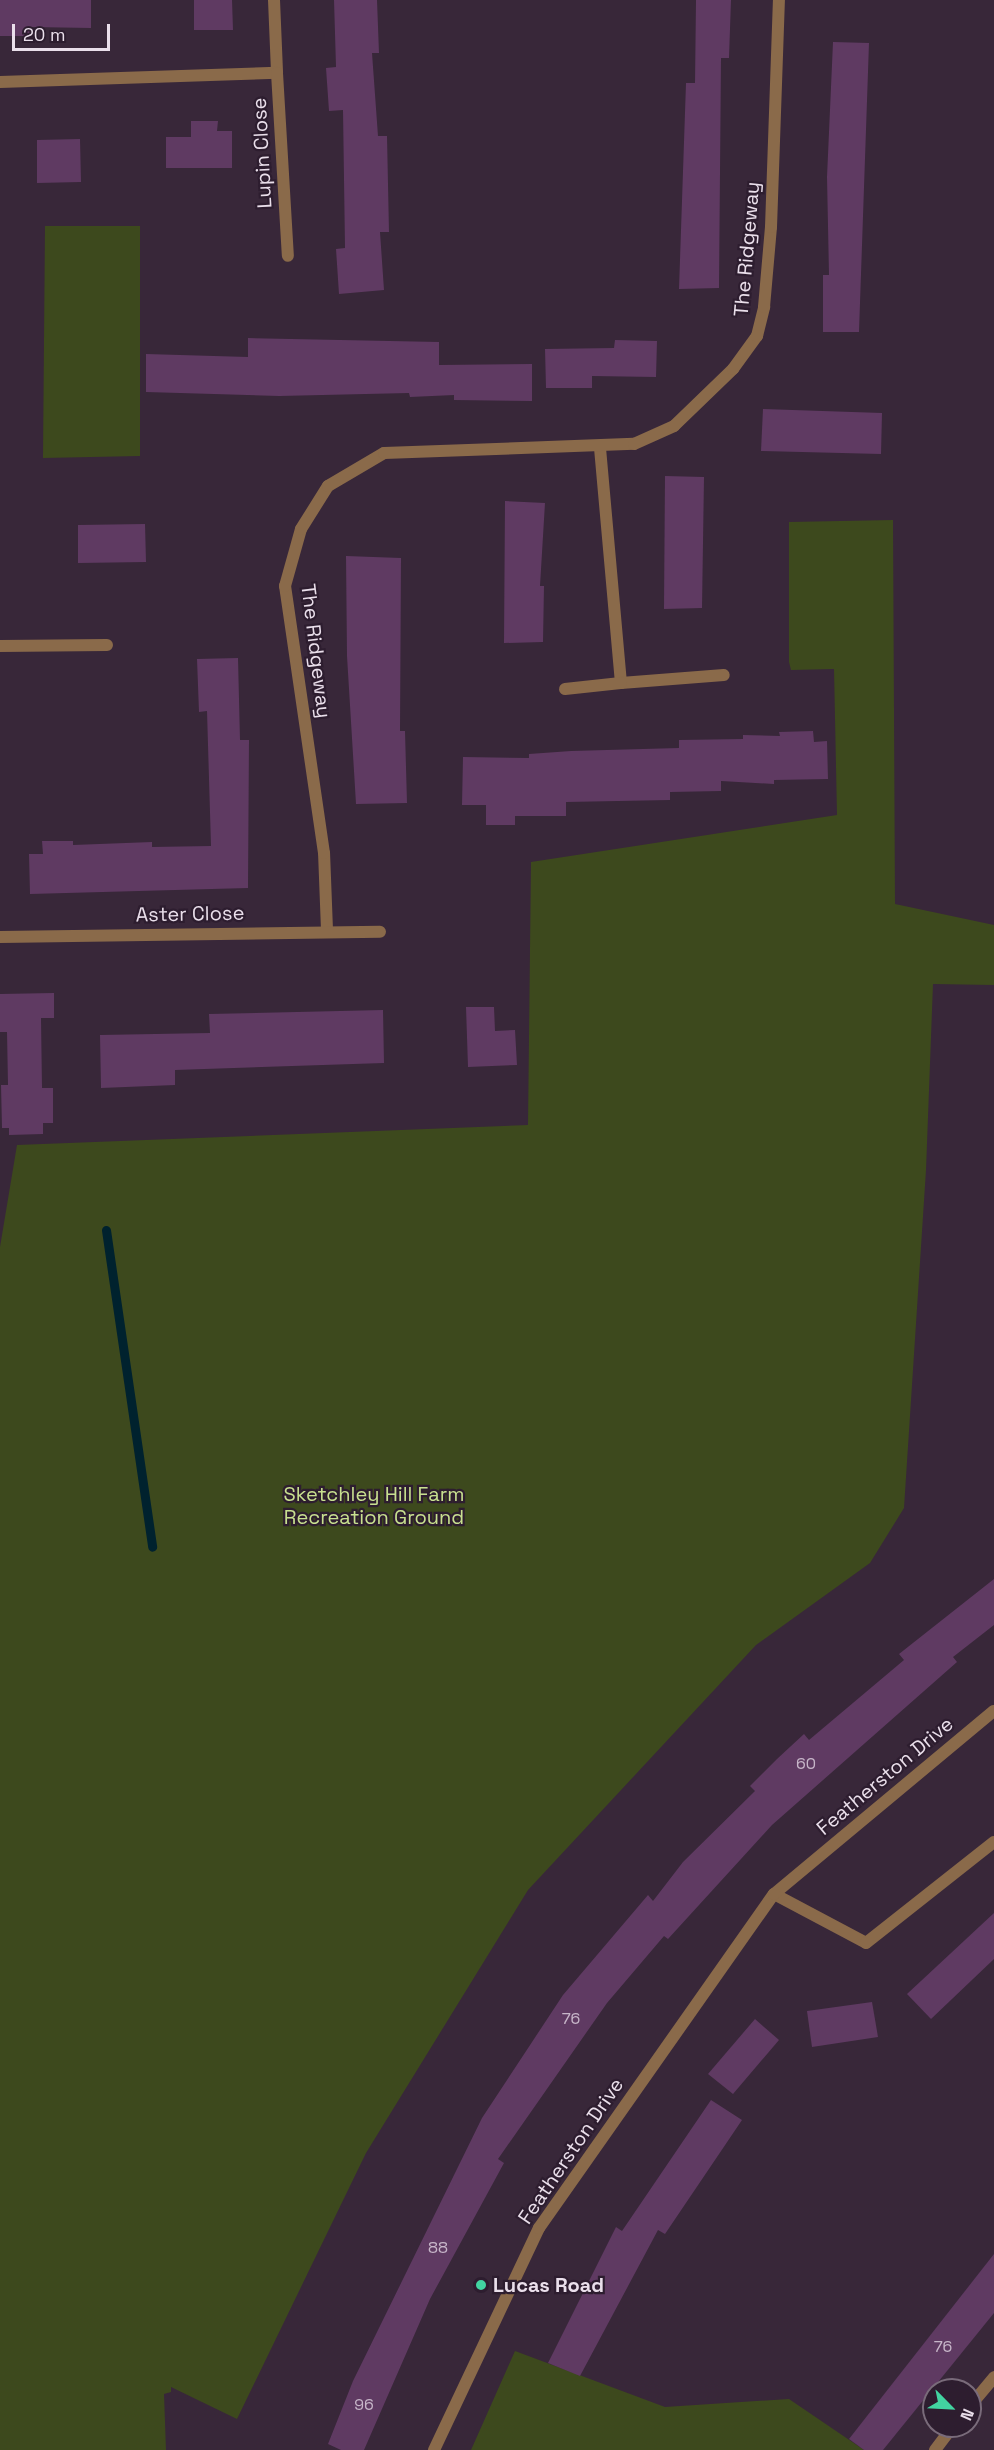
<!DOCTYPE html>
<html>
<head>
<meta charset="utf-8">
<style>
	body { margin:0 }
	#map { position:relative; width:994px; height:2450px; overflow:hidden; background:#382739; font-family:"Space Grotesk",sans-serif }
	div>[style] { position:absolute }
	.green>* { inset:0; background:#3d491d }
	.stream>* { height:9px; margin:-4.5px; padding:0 4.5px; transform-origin:4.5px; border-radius:4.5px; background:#00222e }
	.building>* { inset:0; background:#5f3a62 }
	.street>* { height:12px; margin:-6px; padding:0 6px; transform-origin:6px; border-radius:6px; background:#8a6a4a }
	.dots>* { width:16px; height:16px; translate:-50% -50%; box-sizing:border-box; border:3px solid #2d1d2f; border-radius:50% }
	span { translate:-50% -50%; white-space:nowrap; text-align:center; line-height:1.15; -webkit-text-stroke:4.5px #2d1d2f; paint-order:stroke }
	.number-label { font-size:16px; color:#c7b6c9 }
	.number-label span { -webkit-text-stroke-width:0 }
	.street-label { font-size:20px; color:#eadfeb }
	.park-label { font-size:20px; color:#c8e08f }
	.poi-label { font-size:20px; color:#eadfeb; font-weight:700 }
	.left { translate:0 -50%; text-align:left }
	.north { position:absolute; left:922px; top:2378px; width:60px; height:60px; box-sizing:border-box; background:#2d1d2f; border:2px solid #796b7a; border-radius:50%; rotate:114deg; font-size:16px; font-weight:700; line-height:24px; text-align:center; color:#eadfeb }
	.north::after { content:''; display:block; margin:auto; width:21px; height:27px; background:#42d4a1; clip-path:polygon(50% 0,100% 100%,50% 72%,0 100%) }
	.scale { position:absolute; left:12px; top:24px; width:98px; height:27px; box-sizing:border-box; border:3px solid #eadfeb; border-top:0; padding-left:8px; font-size:18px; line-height:21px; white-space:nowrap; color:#eadfeb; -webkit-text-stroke:4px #2d1d2f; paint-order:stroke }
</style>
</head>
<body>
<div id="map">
	<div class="green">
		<div style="clip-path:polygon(45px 226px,140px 226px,140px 456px,43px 458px)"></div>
		<div style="clip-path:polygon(893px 520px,895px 904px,994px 925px,994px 985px,933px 984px,926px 1170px,904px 1508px,870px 1563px,756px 1645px,528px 1890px,366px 2153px,237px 2419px,171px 2387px,171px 2392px,164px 2394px,166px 2450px,0 2450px,0 1247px,17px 1145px,528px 1125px,531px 862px,837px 815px,834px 669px,791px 670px,789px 662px,789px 522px)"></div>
		<div style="clip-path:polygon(515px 2351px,665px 2407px,789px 2399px,864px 2450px,471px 2450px)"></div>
	</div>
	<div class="stream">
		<div style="left:106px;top:1230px;width:320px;rotate:81.7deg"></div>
	</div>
	<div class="building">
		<div style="clip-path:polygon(0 0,91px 0,91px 28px,32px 27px,32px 36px,0 36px)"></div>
		<div style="clip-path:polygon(194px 0,232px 0,233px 30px,194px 30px)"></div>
		<div style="clip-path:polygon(334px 0,377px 0,379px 53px,372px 53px,378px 136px,387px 136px,389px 232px,380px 232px,384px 290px,339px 294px,336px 249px,345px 248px,343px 110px,329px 111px,326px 68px,336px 67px)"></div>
		<div style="clip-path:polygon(696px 0,731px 0,729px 58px,721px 58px,719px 288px,679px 289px,686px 83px,695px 83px)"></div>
		<div style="clip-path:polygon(833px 42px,869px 43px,859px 332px,823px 332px,823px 275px,829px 275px,827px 177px)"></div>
		<div style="clip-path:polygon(191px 121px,218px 121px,217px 131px,232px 131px,232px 168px,166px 168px,166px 137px,191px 137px)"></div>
		<div style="clip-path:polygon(80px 139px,81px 182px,37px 183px,37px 140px)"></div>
		<div style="clip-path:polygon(248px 338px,439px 342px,439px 365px,532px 364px,532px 401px,454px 400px,454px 395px,410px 397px,409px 393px,279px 396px,146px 392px,146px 354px,248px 357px)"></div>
		<div style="clip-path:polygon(615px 340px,657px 341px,656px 377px,592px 376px,592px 388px,546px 388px,545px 349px,614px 348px)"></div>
		<div style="clip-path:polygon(763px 409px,882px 413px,881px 454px,761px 451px)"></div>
		<div style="clip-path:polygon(665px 476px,704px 477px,702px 608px,664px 609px)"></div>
		<div style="clip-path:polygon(505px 501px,545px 503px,540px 586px,544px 586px,543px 642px,504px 643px)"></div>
		<div style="clip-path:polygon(145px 524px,146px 562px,78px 563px,78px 525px)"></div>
		<div style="clip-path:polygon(346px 556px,401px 558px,400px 731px,405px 731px,407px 803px,356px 804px,347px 656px)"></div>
		<div style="clip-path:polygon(238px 658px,240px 740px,249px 740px,248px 888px,30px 894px,29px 854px,43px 854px,42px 841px,73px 841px,73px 845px,152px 842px,152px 847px,211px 846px,207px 711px,199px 712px,197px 659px)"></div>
		<div style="clip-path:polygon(813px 731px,814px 742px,827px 741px,828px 779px,774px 780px,774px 784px,721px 781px,721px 791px,670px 792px,670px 800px,566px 802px,566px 816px,515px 816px,515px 825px,486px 825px,486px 805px,462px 805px,463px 757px,529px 758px,529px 754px,571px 751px,679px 748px,679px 740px,743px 739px,743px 735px,780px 736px,779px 732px)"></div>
		<div style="clip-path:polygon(54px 993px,54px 1018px,41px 1018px,42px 1088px,53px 1088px,53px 1123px,43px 1123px,43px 1134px,9px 1135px,9px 1128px,2px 1128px,1px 1085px,8px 1085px,7px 1032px,0 1032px,0 994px)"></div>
		<div style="clip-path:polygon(466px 1007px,494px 1007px,495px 1031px,515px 1030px,517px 1065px,468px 1067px)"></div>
		<div style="clip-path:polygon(383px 1010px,384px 1063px,175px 1070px,175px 1085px,101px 1088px,100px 1035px,210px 1033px,209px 1014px)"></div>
		<div style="clip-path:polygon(994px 1579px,994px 1625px,953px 1657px,957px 1662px,772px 1825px,668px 1939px,664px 1936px,607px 2003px,498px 2159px,504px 2163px,430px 2299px,364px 2450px,341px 2450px,328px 2444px,353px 2381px,482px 2118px,563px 1995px,648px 1895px,653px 1901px,683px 1862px,755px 1791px,750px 1786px,777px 1759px,804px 1734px,809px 1740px,904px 1660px,899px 1654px)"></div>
		<div style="clip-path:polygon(994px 1913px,994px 1959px,931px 2019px,907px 1994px)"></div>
		<div style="clip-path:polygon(872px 2002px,878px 2037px,812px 2047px,807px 2011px)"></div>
		<div style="clip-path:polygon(755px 2019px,779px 2040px,733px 2094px,708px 2074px)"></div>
		<div style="clip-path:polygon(711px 2100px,742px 2120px,665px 2234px,658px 2230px,580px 2376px,548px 2363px,616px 2227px,622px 2231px)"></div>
		<div style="clip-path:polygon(994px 2254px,994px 2313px,883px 2450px,864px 2450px,849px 2439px)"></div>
	</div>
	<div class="street">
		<div style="left:274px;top:0;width:73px;rotate:87.6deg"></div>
		<div style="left:0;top:82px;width:277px;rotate:-1.9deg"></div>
		<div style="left:277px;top:73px;width:183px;rotate:86.6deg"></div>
		<div style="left:600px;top:448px;width:236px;rotate:84.9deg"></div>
		<div style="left:621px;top:683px;width:103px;rotate:-4.4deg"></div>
		<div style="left:0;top:646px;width:107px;rotate:-0.5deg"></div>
		<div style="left:565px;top:689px;width:56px;rotate:-6.1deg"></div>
		<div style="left:327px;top:930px;width:77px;rotate:-92.2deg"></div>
		<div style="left:324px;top:853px;width:270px;rotate:-98.3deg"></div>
		<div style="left:285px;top:586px;width:59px;rotate:-74.3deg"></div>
		<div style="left:301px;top:529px;width:51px;rotate:-57.9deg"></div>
		<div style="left:328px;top:486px;width:65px;rotate:-30.5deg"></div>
		<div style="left:384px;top:453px;width:250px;rotate:-2.1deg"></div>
		<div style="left:634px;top:444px;width:44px;rotate:-24.2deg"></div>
		<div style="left:674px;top:426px;width:82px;rotate:-44deg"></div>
		<div style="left:733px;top:369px;width:41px;rotate:-54deg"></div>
		<div style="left:757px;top:336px;width:30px;rotate:-76deg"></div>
		<div style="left:764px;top:307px;width:80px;rotate:-85deg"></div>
		<div style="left:771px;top:227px;width:227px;rotate:-88deg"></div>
		<div style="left:0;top:937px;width:380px;rotate:-0.8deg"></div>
		<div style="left:774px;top:1894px;width:104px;rotate:28deg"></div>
		<div style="left:866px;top:1943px;width:163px;rotate:-38.3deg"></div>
		<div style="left:970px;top:2406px;width:38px;rotate:-50deg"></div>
		<div style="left:434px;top:2450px;width:246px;rotate:-64.7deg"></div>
		<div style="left:539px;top:2228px;width:408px;rotate:-54.9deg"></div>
		<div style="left:774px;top:1894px;width:286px;rotate:-39.8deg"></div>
		<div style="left:935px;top:2450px;width:30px;rotate:-53deg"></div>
	</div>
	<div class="dots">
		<div style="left:481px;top:2285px;background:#42d4a1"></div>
	</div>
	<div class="number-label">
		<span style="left:806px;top:1764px">60</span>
		<span style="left:571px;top:2019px">76</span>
		<span style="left:438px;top:2248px">88</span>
		<span style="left:943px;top:2347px">76</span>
		<span style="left:364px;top:2405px">96</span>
	</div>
	<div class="street-label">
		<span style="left:262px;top:153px;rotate:-93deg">Lupin Close</span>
		<span style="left:747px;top:249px;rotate:-85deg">The Ridgeway</span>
		<span style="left:316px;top:651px;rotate:83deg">The Ridgeway</span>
		<span style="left:190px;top:914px;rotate:-1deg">Aster Close</span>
		<span style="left:885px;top:1776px;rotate:-40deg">Featherston Drive</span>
		<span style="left:571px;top:2151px;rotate:-56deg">Featherston Drive</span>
	</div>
	<div class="park-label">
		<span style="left:374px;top:1506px">Sketchley Hill Farm<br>Recreation Ground</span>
	</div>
	<div class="poi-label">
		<span class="left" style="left:493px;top:2285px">Lucas Road</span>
	</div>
	<div class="north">N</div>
	<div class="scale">20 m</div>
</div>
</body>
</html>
